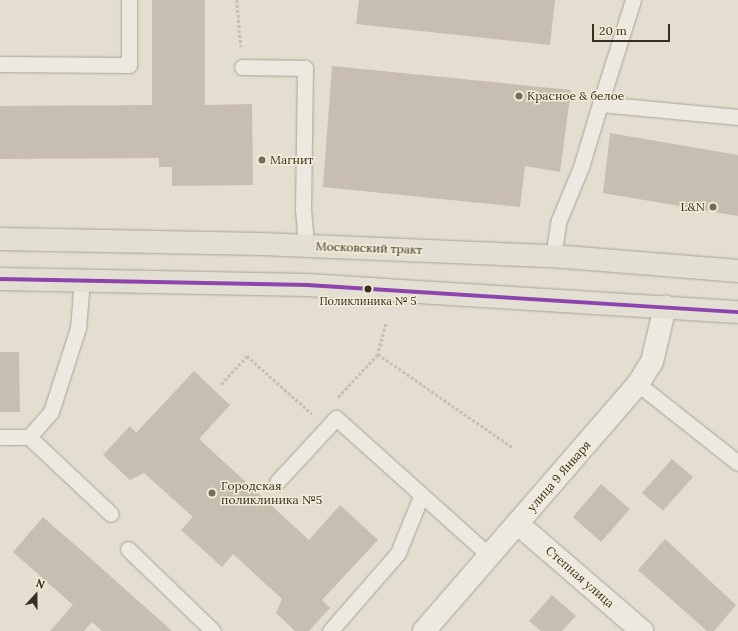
<!DOCTYPE html>
<html>
<head>
<meta charset="utf-8">
<style>
	body { margin:0 }
	#map { position:relative; width:738px; height:631px; overflow:hidden; background:#e3ded0; font-family:Lora,serif }
	div>[style] { position:absolute }
	.building>* { inset:0; background:#c7beb1 }
	.path>* { height:2.5px; margin-top:-1.25px; transform-origin:0; background:repeating-linear-gradient(90deg,#c4c0b7 0 3px,transparent 0 5px) }
	.roads { filter:drop-shadow(0 0 1px #a9a399) drop-shadow(0 0 1px #a9a399) }
	.lane>* { height:15px; margin:-7.5px; padding:0 7.5px; transform-origin:7.5px; border-radius:7.5px; background:#ece9e1 }
	.street>* { height:22px; margin:-11px; padding:0 11px; transform-origin:11px; border-radius:11px; background:#ece9e1 }
	.primary>* { height:22px; margin:-11px; padding:0 11px; transform-origin:11px; border-radius:11px; background:#e3dfd3 }
	.bus-1>* { height:4px; margin:-2px; padding:0 2px; transform-origin:2px; border-radius:2px; background:#8e44ad }
	.dots>* { width:11px; height:11px; translate:-50% -50%; box-sizing:border-box; border:2px solid #f3ecd7; border-radius:50% }
	span { translate:-50% -50%; white-space:nowrap; text-align:center; line-height:1.15; -webkit-text-stroke:3px #f3ecd7; paint-order:stroke }
	.bus-label { font-size:11px; color:#372d21 }
	.poi-label { font-size:12px; color:#372d21 }
	.left { translate:0 -50%; text-align:left }
	.right { translate:-100% -50%; text-align:right }
	.street-label { font-size:12px; color:#372d21 }
	.north { position:absolute; left:16px; top:575px; width:40px; height:40px; -webkit-text-stroke:3px #f3ecd7; paint-order:stroke; rotate:21deg; font-size:11px; font-weight:700; line-height:16px; text-align:center; color:#372d21 }
	.north::after { content:''; display:block; margin:auto; width:14px; height:18px; background:#372d21; clip-path:polygon(50% 0,100% 100%,50% 72%,0 100%) }
	.scale { position:absolute; left:592px; top:24px; width:78px; height:18px; box-sizing:border-box; border:2px solid #372d21; border-top:0; padding-left:5px; font-size:12px; line-height:14px; white-space:nowrap; color:#372d21; -webkit-text-stroke:3px #f3ecd7; paint-order:stroke }
</style>
</head>
<body>
<div id="map">
	<div class="building">
		<div style="clip-path:polygon(152px 0,205px 0,205px 105px,252px 104px,253px 185px,172px 186px,172px 167px,159px 167px,159px 158px,0 159px,0 106px,152px 105px)"></div>
		<div style="clip-path:polygon(359px 0,555px 0,550px 45px,356px 24px)"></div>
		<div style="clip-path:polygon(332px 66px,571px 90px,560px 172px,525px 166px,520px 207px,323px 187px)"></div>
		<div style="clip-path:polygon(610px 133px,738px 155px,738px 216px,603px 193px)"></div>
		<div style="clip-path:polygon(0 352px,19px 352px,20px 412px,0 412px)"></div>
		<div style="clip-path:polygon(194px 371px,230px 405px,199px 439px,309px 540px,340px 505px,378px 540px,322px 600px,330px 608px,309px 631px,295px 631px,276px 613px,282px 599px,233px 554px,222px 567px,181px 530px,193px 517px,144px 473px,130px 480px,103px 455px,130px 426px,136px 433px)"></div>
		<div style="clip-path:polygon(672px 459px,693px 477px,663px 511px,642px 493px)"></div>
		<div style="clip-path:polygon(601px 484px,630px 509px,601px 542px,573px 517px)"></div>
		<div style="clip-path:polygon(43px 517px,90px 558px,172px 631px,102px 631px,92px 622px,84px 631px,50px 631px,73px 605px,13px 552px)"></div>
		<div style="clip-path:polygon(665px 539px,736px 605px,714px 631px,707px 631px,638px 570px)"></div>
		<div style="clip-path:polygon(552px 595px,576px 616px,562px 631px,541px 631px,529px 621px)"></div>
	</div>
	<div class="path">
		<div style="left:237px;top:0;width:47px;rotate:85.1deg"></div>
		<div style="left:386px;top:324px;width:31px;rotate:105deg"></div>
		<div style="left:378px;top:354px;width:165px;rotate:34.8deg"></div>
		<div style="left:221px;top:384px;width:38px;rotate:-47deg"></div>
		<div style="left:247px;top:356px;width:87px;rotate:41.7deg"></div>
		<div style="left:338px;top:397px;width:59px;rotate:-47.1deg"></div>
	</div>
	<div class="roads">
		<div class="lane">
			<div style="left:0;top:64px;width:129px;rotate:0.4deg"></div>
			<div style="left:129px;top:65px;width:65px;rotate:-90deg"></div>
			<div style="left:242px;top:67px;width:63px;rotate:0.9deg"></div>
			<div style="left:305px;top:68px;width:141px;rotate:90.8deg"></div>
			<div style="left:303px;top:209px;width:36px;rotate:85deg"></div>
			<div style="left:600px;top:104px;width:109px;rotate:-72.4deg"></div>
			<div style="left:553px;top:256px;width:36px;rotate:-81deg"></div>
			<div style="left:559px;top:220px;width:57px;rotate:-67.5deg"></div>
			<div style="left:581px;top:167px;width:66px;rotate:-73.2deg"></div>
			<div style="left:600px;top:104px;width:139px;rotate:5.4deg"></div>
			<div style="left:638px;top:384px;width:127px;rotate:38.3deg"></div>
			<div style="left:0;top:437px;width:29px"></div>
			<div style="left:29px;top:437px;width:33px;rotate:-49deg"></div>
			<div style="left:51px;top:412px;width:88px;rotate:-72.2deg"></div>
			<div style="left:78px;top:328px;width:48px;rotate:-85.2deg"></div>
			<div style="left:29px;top:437px;width:112px;rotate:43.2deg"></div>
			<div style="left:277px;top:482px;width:87px;rotate:-47.3deg"></div>
			<div style="left:336px;top:418px;width:207px;rotate:41.9deg"></div>
			<div style="left:128px;top:549px;width:118px;rotate:44deg"></div>
			<div style="left:330px;top:631px;width:103px;rotate:-48.9deg"></div>
			<div style="left:398px;top:553px;width:61px;rotate:-68deg"></div>
		</div>
		<div class="street">
			<div style="left:518px;top:524px;width:164px;rotate:40.8deg"></div>
			<div style="left:424px;top:631px;width:327px;rotate:-49.1deg"></div>
			<div style="left:638px;top:384px;width:26px;rotate:-58deg"></div>
			<div style="left:652px;top:362px;width:57px;rotate:-76.7deg"></div>
		</div>
		<div class="primary">
			<div style="left:0;top:239px;width:262px;rotate:1.1deg"></div>
			<div style="left:262px;top:244px;width:291px;rotate:2.4deg"></div>
			<div style="left:553px;top:256px;width:186px;rotate:4.6deg"></div>
			<div style="left:0;top:279px;width:307px;rotate:1.1deg"></div>
			<div style="left:307px;top:285px;width:432px;rotate:3.6deg"></div>
		</div>
	</div>
	<div class="bus-1">
		<div style="left:0;top:279px;width:307px;rotate:1.1deg"></div>
		<div style="left:307px;top:285px;width:432px;rotate:3.6deg"></div>
	</div>
	<div class="dots">
		<div style="left:519px;top:96px;background:#736b5e"></div>
		<div style="left:262px;top:160px;background:#736b5e"></div>
		<div style="left:713px;top:207px;background:#736b5e"></div>
		<div style="left:368px;top:289px;background:#372d21"></div>
		<div style="left:212px;top:493px;background:#736b5e"></div>
	</div>
	<div class="bus-label">
		<span style="left:368px;top:301px">Поликлиника № 5</span>
	</div>
	<div class="poi-label">
		<span class="left" style="left:527px;top:96px">Красное &amp; белое</span>
		<span class="left" style="left:270px;top:160px">Магнит</span>
		<span class="right" style="left:705px;top:207px">L&amp;N</span>
		<span class="left" style="left:221px;top:493px">Городская<br>поликлиника №5</span>
	</div>
	<div class="street-label">
		<span style="left:369px;top:248px;rotate:2deg">Московский тракт</span>
		<span style="left:559px;top:476px;rotate:-49deg">улица 9 Января</span>
		<span style="left:580px;top:577px;rotate:41deg">Степная улица</span>
	</div>
	<div class="north">N</div>
	<div class="scale">20 m</div>
</div>
</body>
</html>
